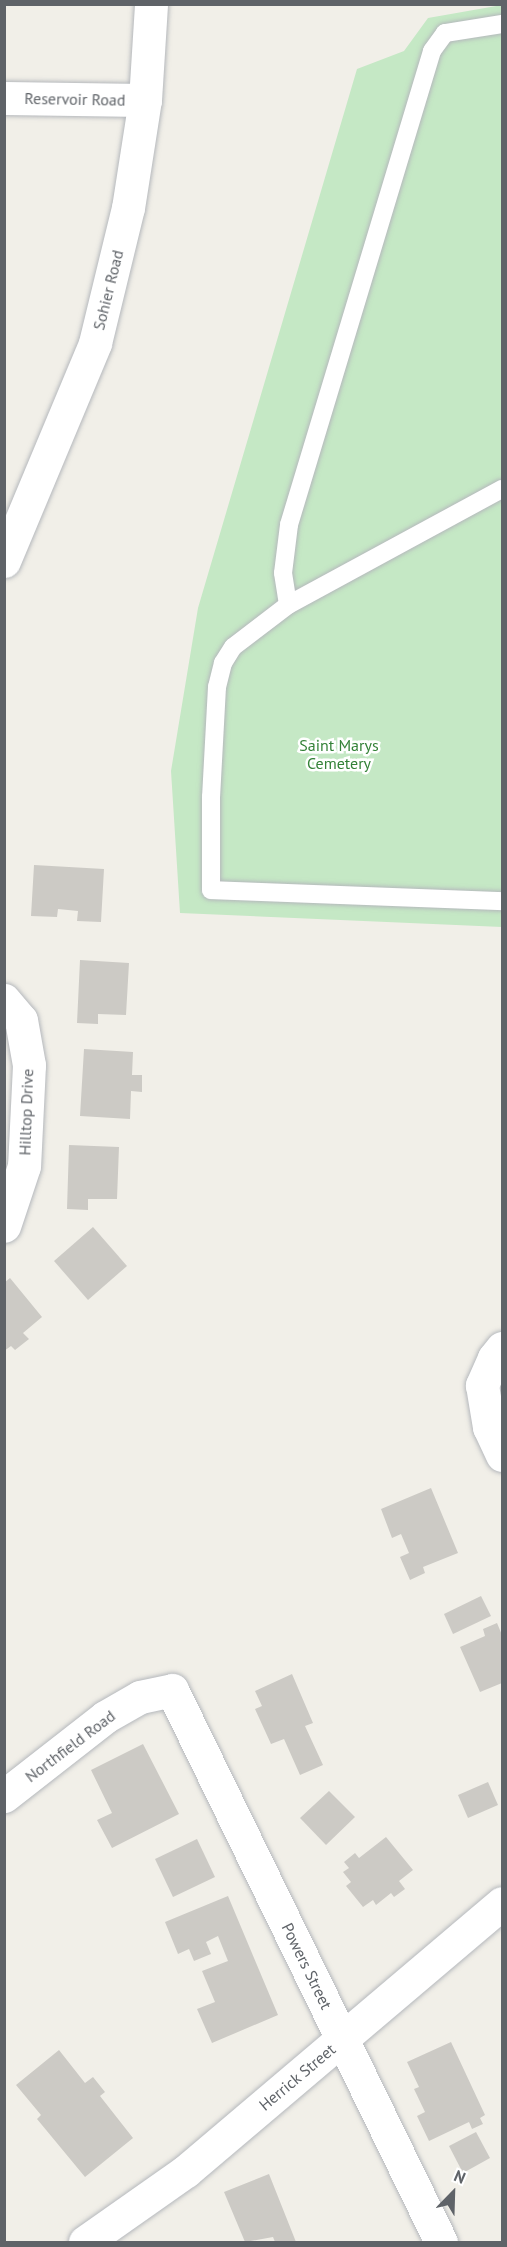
<!DOCTYPE html>
<html>
<head>
<meta charset="utf-8">
<style>
	body { margin:0 }
	#map { position:relative; width:507px; height:2247px; overflow:hidden; background:#f1efe8; font-family:"PT Sans",sans-serif }
	div>[style] { position:absolute }
	.green>* { inset:0; background:#c5e8c5 }
	.building>* { inset:0; background:#cccac5 }
	.roads { filter:drop-shadow(0 0 2px #b5b8bc) drop-shadow(0 0 2px #b5b8bc) }
	.service>* { height:18px; margin:-9px; padding:0 9px; transform-origin:9px; border-radius:9px; background:#fff }
	.minor>* { height:33px; margin:-16.5px; padding:0 16.5px; transform-origin:16.5px; border-radius:16.5px; background:#fff }
	.tertiary>* { height:33px; margin:-16.5px; padding:0 16.5px; transform-origin:16.5px; border-radius:16.5px; background:#fff }
	.secondary>* { height:33px; margin:-16.5px; padding:0 16.5px; transform-origin:16.5px; border-radius:16.5px; background:#fff }
	span { translate:-50% -50%; white-space:nowrap; text-align:center; line-height:1.15; -webkit-text-stroke:5px #fff; paint-order:stroke }
	.street-label { font-size:16px; color:#5f6368 }
	.park-label { font-size:16px; color:#348238 }
	.frame { position:absolute; inset:0; border:6px solid #5f6368; pointer-events:none }
	.north { position:absolute; left:423px; top:2163px; width:60px; height:60px; -webkit-text-stroke:4px #fff; paint-order:stroke; rotate:23deg; font-size:16px; font-weight:700; line-height:24px; text-align:center; color:#5f6368 }
	.north::after { content:''; display:block; margin:auto; width:21px; height:27px; background:#5f6368; clip-path:polygon(50% 0,100% 100%,50% 72%,0 100%) }
</style>
</head>
<body>
<div id="map">
	<div class="green">
		<div style="clip-path:polygon(502px 5px,502px 927px,180px 913px,171px 771px,198px 608px,357px 69px,404px 51px,428px 18px)"></div>
	</div>
	<div class="building">
		<div style="clip-path:polygon(34px 865px,104px 869px,101px 922px,77px 921px,78px 911px,58px 909px,57px 917px,31px 916px)"></div>
		<div style="clip-path:polygon(80px 960px,129px 963px,126px 1015px,98px 1014px,98px 1024px,77px 1023px)"></div>
		<div style="clip-path:polygon(84px 1049px,133px 1052px,132px 1075px,142px 1075px,142px 1092px,131px 1091px,130px 1119px,80px 1116px)"></div>
		<div style="clip-path:polygon(69px 1145px,119px 1147px,117px 1199px,88px 1199px,88px 1210px,67px 1209px)"></div>
		<div style="clip-path:polygon(93px 1227px,127px 1266px,88px 1300px,54px 1261px)"></div>
		<div style="clip-path:polygon(10px 1278px,42px 1317px,23px 1333px,29px 1339px,15px 1350px,11px 1346px,4px 1351px,4px 1283px)"></div>
		<div style="clip-path:polygon(431px 1488px,458px 1553px,423px 1567px,425px 1573px,410px 1580px,400px 1557px,409px 1553px,401px 1534px,392px 1538px,381px 1509px)"></div>
		<div style="clip-path:polygon(481px 1596px,491px 1616px,453px 1634px,444px 1614px)"></div>
		<div style="clip-path:polygon(497px 1623px,502px 1635px,502px 1683px,480px 1692px,460px 1647px,485px 1636px,483px 1629px)"></div>
		<div style="clip-path:polygon(292px 1674px,313px 1723px,305px 1726px,323px 1765px,300px 1775px,284px 1739px,271px 1744px,255px 1709px,262px 1706px,255px 1691px)"></div>
		<div style="clip-path:polygon(143px 1744px,179px 1814px,112px 1848px,97px 1820px,112px 1813px,91px 1770px)"></div>
		<div style="clip-path:polygon(488px 1782px,498px 1805px,468px 1818px,458px 1795px)"></div>
		<div style="clip-path:polygon(329px 1791px,355px 1817px,326px 1845px,300px 1818px)"></div>
		<div style="clip-path:polygon(386px 1837px,413px 1870px,399px 1881px,405px 1889px,394px 1897px,391px 1893px,376px 1905px,373px 1900px,363px 1907px,346px 1886px,351px 1882px,343px 1872px,349px 1868px,344px 1862px,355px 1853px,359px 1858px)"></div>
		<div style="clip-path:polygon(197px 1839px,215px 1877px,173px 1897px,155px 1859px)"></div>
		<div style="clip-path:polygon(228px 1896px,278px 2015px,212px 2043px,197px 2009px,215px 2002px,202px 1971px,228px 1961px,218px 1936px,206px 1942px,211px 1954px,194px 1961px,189px 1949px,178px 1954px,165px 1922px)"></div>
		<div style="clip-path:polygon(451px 2042px,485px 2115px,480px 2118px,483px 2124px,472px 2129px,469px 2122px,429px 2141px,417px 2116px,425px 2112px,414px 2089px,419px 2087px,407px 2062px)"></div>
		<div style="clip-path:polygon(59px 2050px,85px 2083px,93px 2077px,105px 2092px,100px 2096px,133px 2138px,85px 2177px,37px 2119px,41px 2115px,16px 2085px)"></div>
		<div style="clip-path:polygon(476px 2132px,490px 2158px,463px 2173px,449px 2146px)"></div>
		<div style="clip-path:polygon(269px 2174px,296px 2242px,275px 2242px,273px 2237px,245px 2242px,224px 2192px)"></div>
	</div>
	<div class="roads">
		<div class="service">
			<div style="left:502px;top:24px;width:58px;rotate:171deg"></div>
			<div style="left:445px;top:33px;width:22px;rotate:126deg"></div>
			<div style="left:432px;top:51px;width:495px;rotate:106.8deg"></div>
			<div style="left:289px;top:525px;width:48px;rotate:97.1deg"></div>
			<div style="left:283px;top:573px;width:32px;rotate:81deg"></div>
			<div style="left:288px;top:605px;width:243px;rotate:-28.5deg"></div>
			<div style="left:288px;top:605px;width:69px;rotate:142.6deg"></div>
			<div style="left:233px;top:647px;width:19px;rotate:122deg"></div>
			<div style="left:223px;top:663px;width:25px;rotate:104deg"></div>
			<div style="left:217px;top:687px;width:110px;rotate:93.1deg"></div>
			<div style="left:211px;top:797px;width:93px;rotate:90deg"></div>
			<div style="left:211px;top:890px;width:291px;rotate:2.2deg"></div>
		</div>
		<div class="minor">
			<div style="left:4px;top:98px;width:141px;rotate:0.8deg"></div>
			<div style="left:4px;top:1000px;width:26px;rotate:50deg"></div>
			<div style="left:21px;top:1020px;width:46px;rotate:79.9deg"></div>
			<div style="left:29px;top:1065px;width:101px;rotate:92.8deg"></div>
			<div style="left:24px;top:1166px;width:63px;rotate:108.4deg"></div>
			<div style="left:502px;top:1348px;width:13px;rotate:129deg"></div>
			<div style="left:494px;top:1358px;width:30px;rotate:114deg"></div>
			<div style="left:482px;top:1385px;width:43px;rotate:80.5deg"></div>
			<div style="left:489px;top:1427px;width:31px;rotate:65deg"></div>
			<div style="left:4px;top:1796px;width:128px;rotate:-38deg"></div>
			<div style="left:105px;top:1717px;width:40px;rotate:-29.7deg"></div>
			<div style="left:140px;top:1697px;width:33px;rotate:-12deg"></div>
			<div style="left:172px;top:1690px;width:614px;rotate:64.02deg"></div>
		</div>
		<div class="tertiary">
			<div style="left:85px;top:2242px;width:123px;rotate:-35.1deg"></div>
			<div style="left:186px;top:2171px;width:414px;rotate:-40.3deg"></div>
		</div>
		<div class="secondary">
			<div style="left:4px;top:561px;width:236px;rotate:-67.3deg"></div>
			<div style="left:95px;top:343px;width:139px;rotate:-76.3deg"></div>
			<div style="left:128px;top:208px;width:109px;rotate:-81.1deg"></div>
			<div style="left:145px;top:100px;width:96px;rotate:-86.4deg"></div>
		</div>
	</div>
	<div class="street-label">
		<span style="left:75px;top:99px;rotate:1deg">Reservoir Road</span>
		<span style="left:108px;top:290px;rotate:-76deg">Sohier Road</span>
		<span style="left:26px;top:1112px;rotate:-88deg">Hilltop Drive</span>
		<span style="left:70px;top:1746px;rotate:-37deg">Northfield Road</span>
		<span style="left:307px;top:1966px;rotate:64deg">Powers Street</span>
		<span style="left:297px;top:2077px;rotate:-40deg">Herrick Street</span>
	</div>
	<div class="park-label">
		<span style="left:339px;top:754px">Saint Marys<br>Cemetery</span>
	</div>
	<div class="frame"></div>
	<div class="north">N</div>
</div>
</body>
</html>
